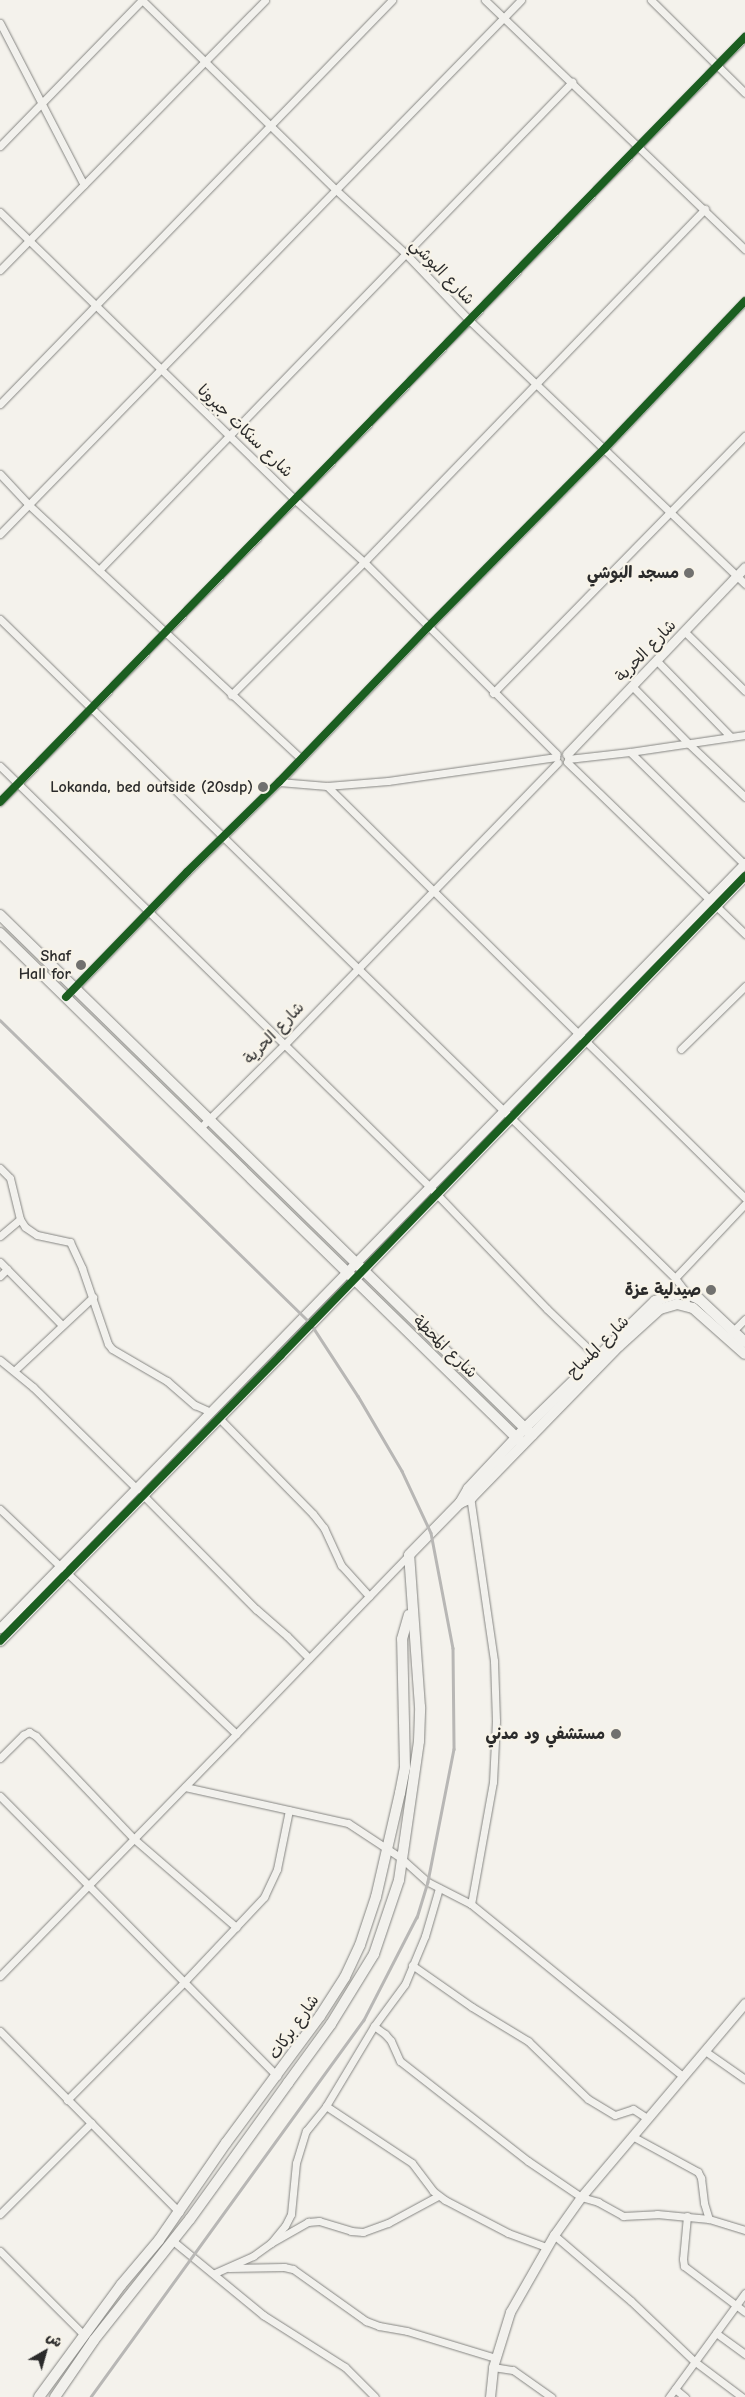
<!DOCTYPE html>
<html>
<head>
<meta charset="utf-8">
<style>
	body { margin:0 }
	#map { position:relative; width:745px; height:2397px; overflow:hidden; background:#f4f2ec; font-family:"Comic Neue","Playpen Sans Arabic",sans-serif }
	div>[style] { position:absolute }
	.roads { filter:drop-shadow(0 0 1px #858582) drop-shadow(0 0 1px #858582) }
	.minor>* { height:7px; margin:-3.5px; padding:0 3.5px; transform-origin:3.5px; border-radius:3.5px; background:#f2f1ed }
	.tertiary>* { height:9px; margin:-4.5px; padding:0 4.5px; transform-origin:4.5px; border-radius:4.5px; background:#f2f1ed }
	.secondary>* { height:10px; margin:-5px; padding:0 5px; transform-origin:5px; border-radius:5px; background:#f2f1ed }
	.rail>* { height:2.5px; margin:-1.25px; padding:0 1.25px; transform-origin:1.25px; border-radius:1.25px; background:#b8b7b5 }
	.cycleway>* { height:8px; margin:-4px; padding:0 4px; transform-origin:4px; border-radius:4px; background:#1b5e20 }
	.dots>* { width:14px; height:14px; translate:-50% -50%; box-sizing:border-box; border:2px solid #f7f3e8; border-radius:50% }
	span { translate:-50% -50%; white-space:nowrap; text-align:center; line-height:1.15; -webkit-text-stroke:4.5px #f7f3e8; paint-order:stroke }
	.street-label { font-size:16px; color:#2b2b2b }
	.poi-label { font-size:16px; color:#2b2b2b; font-weight:700 }
	.right { translate:-100% -50%; text-align:right }
	.north { position:absolute; left:20px; top:2327px; width:50px; height:50px; -webkit-text-stroke:4px #f7f3e8; paint-order:stroke; rotate:38deg; font-size:14px; font-weight:700; line-height:20px; text-align:center; color:#2b2b2b }
	.north::after { content:''; display:block; margin:auto; width:18px; height:22px; background:#2b2b2b; clip-path:polygon(50% 0,100% 100%,50% 72%,0 100%) }
</style>
</head>
<body>
<div id="map">
	<div class="roads">
		<div class="minor">
			<div style="left:142px;top:0;width:272px;rotate:44.4deg"></div>
			<div style="left:336px;top:190px;width:93px;rotate:42.4deg"></div>
			<div style="left:405px;top:253px;width:94px;rotate:46.3deg"></div>
			<div style="left:470px;top:321px;width:381px;rotate:43.7deg"></div>
			<div style="left:485px;top:0;width:360px;rotate:43.8deg"></div>
			<div style="left:651px;top:0;width:132px;rotate:44.7deg"></div>
			<div style="left:0;top:23px;width:182px;rotate:62.6deg"></div>
			<div style="left:0;top:146px;width:204px;rotate:-45.8deg"></div>
			<div style="left:0;top:212px;width:411px;rotate:44.3deg"></div>
			<div style="left:294px;top:499px;width:94px;rotate:42deg"></div>
			<div style="left:364px;top:562px;width:272px;rotate:44.9deg"></div>
			<div style="left:0;top:270px;width:378px;rotate:-45.5deg"></div>
			<div style="left:0;top:404px;width:563px;rotate:-45.86deg"></div>
			<div style="left:0;top:474px;width:42px;rotate:46.9deg"></div>
			<div style="left:29px;top:505px;width:372px;rotate:43deg"></div>
			<div style="left:0;top:534px;width:746px;rotate:-45.71deg"></div>
			<div style="left:99px;top:570px;width:680px;rotate:-45.89deg"></div>
			<div style="left:0;top:619px;width:943px;rotate:44.31deg"></div>
			<div style="left:675px;top:1278px;width:20px;rotate:53deg"></div>
			<div style="left:687px;top:1294px;width:11px;rotate:100deg"></div>
			<div style="left:685px;top:632px;width:84px;rotate:44.5deg"></div>
			<div style="left:657px;top:661px;width:106px;rotate:45.8deg"></div>
			<div style="left:632px;top:686px;width:81px;rotate:45.5deg"></div>
			<div style="left:689px;top:744px;width:77px;rotate:43.4deg"></div>
			<div style="left:493px;top:693px;width:360px;rotate:-45.6deg"></div>
			<div style="left:231px;top:695px;width:188px;rotate:-45deg"></div>
			<div style="left:364px;top:562px;width:491px;rotate:-46deg"></div>
			<div style="left:630px;top:752px;width:161px;rotate:44.5deg"></div>
			<div style="left:568px;top:759px;width:62px;rotate:-6.4deg"></div>
			<div style="left:630px;top:752px;width:116px;rotate:-8.4deg"></div>
			<div style="left:567px;top:762px;width:248px;rotate:44deg"></div>
			<div style="left:0;top:766px;width:600px;rotate:44.39deg"></div>
			<div style="left:429px;top:1186px;width:170px;rotate:46.2deg"></div>
			<div style="left:547px;top:1309px;width:68px;rotate:43.8deg"></div>
			<div style="left:279px;top:782px;width:48px;rotate:4.8deg"></div>
			<div style="left:327px;top:786px;width:61px;rotate:-4.7deg"></div>
			<div style="left:388px;top:781px;width:170px;rotate:-8.1deg"></div>
			<div style="left:327px;top:786px;width:587px;rotate:44.59deg"></div>
			<div style="left:0;top:802px;width:1068px;rotate:-45.76deg"></div>
			<div style="left:66px;top:997px;width:174px;rotate:-45.9deg"></div>
			<div style="left:187px;top:872px;width:129px;rotate:-44.4deg"></div>
			<div style="left:279px;top:782px;width:215px;rotate:-46.1deg"></div>
			<div style="left:428px;top:627px;width:252px;rotate:-45.3deg"></div>
			<div style="left:605px;top:448px;width:203px;rotate:-46.4deg"></div>
			<div style="left:681px;top:1049px;width:90px;rotate:-44.5deg"></div>
			<div style="left:200px;top:1128px;width:120px;rotate:-44.7deg"></div>
			<div style="left:285px;top:1044px;width:392px;rotate:-45.9deg"></div>
			<div style="left:0;top:1168px;width:14px;rotate:45deg"></div>
			<div style="left:10px;top:1178px;width:42px;rotate:76.3deg"></div>
			<div style="left:20px;top:1219px;width:9px;rotate:58deg"></div>
			<div style="left:25px;top:1227px;width:14px;rotate:34deg"></div>
			<div style="left:37px;top:1235px;width:34px;rotate:12deg"></div>
			<div style="left:70px;top:1242px;width:29px;rotate:65deg"></div>
			<div style="left:82px;top:1268px;width:80px;rotate:71.1deg"></div>
			<div style="left:108px;top:1344px;width:6px;rotate:51deg"></div>
			<div style="left:112px;top:1349px;width:64px;rotate:30.2deg"></div>
			<div style="left:167px;top:1381px;width:37px;rotate:41deg"></div>
			<div style="left:195px;top:1405px;width:17px;rotate:24deg"></div>
			<div style="left:0;top:1236px;width:26px;rotate:-40deg"></div>
			<div style="left:0;top:1262px;width:88px;rotate:45.5deg"></div>
			<div style="left:0;top:1276px;width:10px;rotate:-45deg"></div>
			<div style="left:675px;top:1278px;width:102px;rotate:-46.6deg"></div>
			<div style="left:731px;top:1333px;width:20px;rotate:-45deg"></div>
			<div style="left:0;top:1360px;width:43px;rotate:39.3deg"></div>
			<div style="left:33px;top:1387px;width:146px;rotate:44.4deg"></div>
			<div style="left:15px;top:1370px;width:107px;rotate:-43.1deg"></div>
			<div style="left:219px;top:1418px;width:134px;rotate:45.6deg"></div>
			<div style="left:313px;top:1514px;width:18px;rotate:52deg"></div>
			<div style="left:324px;top:1528px;width:41px;rotate:65.3deg"></div>
			<div style="left:341px;top:1565px;width:42px;rotate:47.9deg"></div>
			<div style="left:143px;top:1495px;width:161px;rotate:45.3deg"></div>
			<div style="left:256px;top:1609px;width:41px;rotate:41.1deg"></div>
			<div style="left:287px;top:1636px;width:31px;rotate:45deg"></div>
			<div style="left:470px;top:1496px;width:167px;rotate:81.7deg"></div>
			<div style="left:494px;top:1661px;width:60px;rotate:88.1deg"></div>
			<div style="left:496px;top:1721px;width:61px;rotate:92.8deg"></div>
			<div style="left:493px;top:1782px;width:124px;rotate:100.2deg"></div>
			<div style="left:0;top:1509px;width:326px;rotate:43.6deg"></div>
			<div style="left:236px;top:1734px;width:249px;rotate:-46deg"></div>
			<div style="left:0;top:1758px;width:33px;rotate:-45deg"></div>
			<div style="left:23px;top:1735px;width:7px;rotate:-27deg"></div>
			<div style="left:29px;top:1732px;width:8px;rotate:30deg"></div>
			<div style="left:36px;top:1736px;width:142px;rotate:46.4deg"></div>
			<div style="left:134px;top:1839px;width:135px;rotate:40.8deg"></div>
			<div style="left:185px;top:1787px;width:167px;rotate:12.5deg"></div>
			<div style="left:348px;top:1823px;width:64px;rotate:33.4deg"></div>
			<div style="left:401px;top:1858px;width:36px;rotate:42deg"></div>
			<div style="left:428px;top:1882px;width:48px;rotate:27.1deg"></div>
			<div style="left:471px;top:1904px;width:273px;rotate:39.1deg"></div>
			<div style="left:0;top:1796px;width:394px;rotate:45.3deg"></div>
			<div style="left:412px;top:1965px;width:73px;rotate:35deg"></div>
			<div style="left:472px;top:2007px;width:66px;rotate:31.3deg"></div>
			<div style="left:528px;top:2041px;width:83px;rotate:44deg"></div>
			<div style="left:588px;top:2099px;width:31px;rotate:31deg"></div>
			<div style="left:615px;top:2115px;width:19px;rotate:-18deg"></div>
			<div style="left:633px;top:2109px;width:17px;rotate:33deg"></div>
			<div style="left:0;top:1976px;width:338px;rotate:-45.7deg"></div>
			<div style="left:374px;top:2026px;width:14px;rotate:36deg"></div>
			<div style="left:385px;top:2034px;width:9px;rotate:49deg"></div>
			<div style="left:391px;top:2041px;width:22px;rotate:66deg"></div>
			<div style="left:400px;top:2061px;width:162px;rotate:38deg"></div>
			<div style="left:528px;top:2161px;width:64px;rotate:34.2deg"></div>
			<div style="left:581px;top:2197px;width:18px;rotate:16deg"></div>
			<div style="left:598px;top:2202px;width:29px;rotate:29deg"></div>
			<div style="left:623px;top:2216px;width:34px;rotate:-3deg"></div>
			<div style="left:657px;top:2214px;width:52px;rotate:5.5deg"></div>
			<div style="left:709px;top:2219px;width:38px;rotate:17deg"></div>
			<div style="left:0;top:2031px;width:255px;rotate:45.3deg"></div>
			<div style="left:705px;top:2051px;width:49px;rotate:35deg"></div>
			<div style="left:67px;top:2100px;width:166px;rotate:-45.2deg"></div>
			<div style="left:184px;top:1982px;width:117px;rotate:-46.7deg"></div>
			<div style="left:264px;top:1897px;width:31px;rotate:-65deg"></div>
			<div style="left:277px;top:1869px;width:60px;rotate:-78.5deg"></div>
			<div style="left:326px;top:2106px;width:103px;rotate:33.5deg"></div>
			<div style="left:412px;top:2163px;width:35px;rotate:53deg"></div>
			<div style="left:433px;top:2191px;width:15px;rotate:37deg"></div>
			<div style="left:445px;top:2200px;width:71px;rotate:27.6deg"></div>
			<div style="left:508px;top:2233px;width:40px;rotate:20.2deg"></div>
			<div style="left:632px;top:2136px;width:75px;rotate:28.6deg"></div>
			<div style="left:698px;top:2172px;width:7px;rotate:63deg"></div>
			<div style="left:701px;top:2178px;width:25px;rotate:83deg"></div>
			<div style="left:704px;top:2203px;width:17px;rotate:73deg"></div>
			<div style="left:0;top:2214px;width:129px;rotate:-45deg"></div>
			<div style="left:687px;top:2216px;width:43px;rotate:95.3deg"></div>
			<div style="left:683px;top:2259px;width:7px;rotate:82deg"></div>
			<div style="left:684px;top:2266px;width:76px;rotate:37deg"></div>
			<div style="left:554px;top:2235px;width:101px;rotate:40.6deg"></div>
			<div style="left:631px;top:2301px;width:87px;rotate:43.6deg"></div>
			<div style="left:694px;top:2361px;width:60px;rotate:36.9deg"></div>
			<div style="left:173px;top:2241px;width:117px;rotate:39.4deg"></div>
			<div style="left:263px;top:2315px;width:97px;rotate:32.4deg"></div>
			<div style="left:345px;top:2367px;width:42px;rotate:45deg"></div>
			<div style="left:271px;top:2243px;width:22px;rotate:-51deg"></div>
			<div style="left:285px;top:2226px;width:13px;rotate:-63deg"></div>
			<div style="left:291px;top:2214px;width:51px;rotate:-84.4deg"></div>
			<div style="left:296px;top:2163px;width:34px;rotate:-73deg"></div>
			<div style="left:306px;top:2131px;width:32px;rotate:-51deg"></div>
			<div style="left:326px;top:2106px;width:93px;rotate:-59deg"></div>
			<div style="left:374px;top:2026px;width:52px;rotate:-53.6deg"></div>
			<div style="left:405px;top:1984px;width:52px;rotate:-67.4deg"></div>
			<div style="left:425px;top:1936px;width:50px;rotate:-73.7deg"></div>
			<div style="left:0;top:2251px;width:119px;rotate:45deg"></div>
			<div style="left:229px;top:2268px;width:55px;rotate:-1deg"></div>
			<div style="left:284px;top:2267px;width:9px;rotate:13deg"></div>
			<div style="left:293px;top:2269px;width:90px;rotate:35.5deg"></div>
			<div style="left:366px;top:2321px;width:14px;rotate:21deg"></div>
			<div style="left:379px;top:2326px;width:28px;rotate:10deg"></div>
			<div style="left:407px;top:2331px;width:93px;rotate:16.9deg"></div>
			<div style="left:215px;top:2273px;width:42px;rotate:-24.1deg"></div>
			<div style="left:253px;top:2256px;width:22px;rotate:-36deg"></div>
			<div style="left:271px;top:2243px;width:43px;rotate:-29.6deg"></div>
			<div style="left:308px;top:2222px;width:11px;rotate:-5deg"></div>
			<div style="left:319px;top:2221px;width:34px;rotate:17deg"></div>
			<div style="left:351px;top:2231px;width:12px;rotate:5deg"></div>
			<div style="left:363px;top:2232px;width:27px;rotate:-20deg"></div>
			<div style="left:388px;top:2223px;width:57px;rotate:-28.4deg"></div>
			<div style="left:716px;top:2333px;width:36px;rotate:36deg"></div>
			<div style="left:493px;top:2367px;width:20px;rotate:9deg"></div>
			<div style="left:513px;top:2370px;width:47px;rotate:35.4deg"></div>
			<div style="left:675px;top:2389px;width:13px;rotate:39deg"></div>
			<div style="left:669px;top:2397px;width:129px;rotate:-53.8deg"></div>
		</div>
		<div class="tertiary">
			<div style="left:567px;top:754px;width:258px;rotate:-46.4deg"></div>
			<div style="left:0;top:1628px;width:1068px;rotate:-45.76deg"></div>
			<div style="left:0;top:1641px;width:400px;rotate:-45.5deg"></div>
			<div style="left:280px;top:1356px;width:668px;rotate:-45.91deg"></div>
			<div style="left:490px;top:2397px;width:30px;rotate:-84deg"></div>
			<div style="left:493px;top:2367px;width:58px;rotate:-72.8deg"></div>
			<div style="left:510px;top:2312px;width:89px;rotate:-60.3deg"></div>
			<div style="left:554px;top:2235px;width:47px;rotate:-54.6deg"></div>
			<div style="left:581px;top:2197px;width:254px;rotate:-49.8deg"></div>
		</div>
		<div class="secondary">
			<div style="left:0;top:915px;width:744px;rotate:44.35deg"></div>
			<div style="left:0;top:933px;width:731px;rotate:44.34deg"></div>
			<div style="left:460px;top:1503px;width:12px;rotate:-24deg"></div>
			<div style="left:471px;top:1498px;width:212px;rotate:-45.8deg"></div>
			<div style="left:619px;top:1346px;width:55px;rotate:-42.1deg"></div>
			<div style="left:660px;top:1309px;width:18px;rotate:-16deg"></div>
			<div style="left:677px;top:1304px;width:16px;rotate:14deg"></div>
			<div style="left:693px;top:1308px;width:69px;rotate:41.5deg"></div>
			<div style="left:39px;top:2397px;width:139px;rotate:-53.8deg"></div>
			<div style="left:121px;top:2285px;width:59px;rotate:-49.8deg"></div>
			<div style="left:159px;top:2240px;width:118px;rotate:-55.4deg"></div>
			<div style="left:226px;top:2143px;width:158px;rotate:-53.5deg"></div>
			<div style="left:320px;top:2016px;width:46px;rotate:-57.3deg"></div>
			<div style="left:345px;top:1977px;width:35px;rotate:-65deg"></div>
			<div style="left:360px;top:1945px;width:51px;rotate:-71.6deg"></div>
			<div style="left:376px;top:1897px;width:107px;rotate:-77deg"></div>
			<div style="left:400px;top:1793px;width:26px;rotate:-79deg"></div>
			<div style="left:405px;top:1767px;width:128px;rotate:-91.3deg"></div>
			<div style="left:402px;top:1639px;width:25px;rotate:-74deg"></div>
			<div style="left:55px;top:2397px;width:69px;rotate:-55.6deg"></div>
			<div style="left:94px;top:2340px;width:154px;rotate:-51.6deg"></div>
			<div style="left:190px;top:2219px;width:168px;rotate:-54.2deg"></div>
			<div style="left:288px;top:2083px;width:73px;rotate:-53.9deg"></div>
			<div style="left:331px;top:2024px;width:82px;rotate:-58.4deg"></div>
			<div style="left:374px;top:1954px;width:78px;rotate:-71.3deg"></div>
			<div style="left:399px;top:1880px;width:140px;rotate:-81.8deg"></div>
			<div style="left:419px;top:1741px;width:34px;rotate:-88deg"></div>
			<div style="left:420px;top:1707px;width:152px;rotate:-94.1deg"></div>
			<div style="left:409px;top:1555px;width:73px;rotate:-45.6deg"></div>
			<div style="left:460px;top:1503px;width:16px;rotate:-60deg"></div>
			<div style="left:468px;top:1489px;width:83px;rotate:-46.9deg"></div>
			<div style="left:525px;top:1428px;width:182px;rotate:-44.3deg"></div>
			<div style="left:655px;top:1301px;width:21px;rotate:-19deg"></div>
			<div style="left:675px;top:1294px;width:12px"></div>
			<div style="left:687px;top:1294px;width:13px;rotate:23deg"></div>
			<div style="left:699px;top:1299px;width:63px;rotate:43.1deg"></div>
		</div>
	</div>
	<div class="rail">
		<div style="left:0;top:1020px;width:435px;rotate:44.3deg"></div>
		<div style="left:311px;top:1324px;width:86px;rotate:56.9deg"></div>
		<div style="left:358px;top:1396px;width:87px;rotate:59.6deg"></div>
		<div style="left:402px;top:1471px;width:68px;rotate:64.9deg"></div>
		<div style="left:431px;top:1533px;width:117px;rotate:79.2deg"></div>
		<div style="left:453px;top:1648px;width:101px;rotate:89.4deg"></div>
		<div style="left:454px;top:1749px;width:136px;rotate:101.1deg"></div>
		<div style="left:428px;top:1882px;width:37px;rotate:107deg"></div>
		<div style="left:417px;top:1917px;width:116px;rotate:117.2deg"></div>
		<div style="left:364px;top:2020px;width:465px;rotate:125.9deg"></div>
	</div>
	<div class="cycleway">
		<div style="left:0;top:802px;width:1068px;rotate:-45.76deg"></div>
		<div style="left:66px;top:997px;width:174px;rotate:-45.9deg"></div>
		<div style="left:187px;top:872px;width:129px;rotate:-44.4deg"></div>
		<div style="left:279px;top:782px;width:215px;rotate:-46.1deg"></div>
		<div style="left:428px;top:627px;width:252px;rotate:-45.3deg"></div>
		<div style="left:605px;top:448px;width:203px;rotate:-46.4deg"></div>
		<div style="left:0;top:1641px;width:400px;rotate:-45.5deg"></div>
		<div style="left:280px;top:1356px;width:668px;rotate:-45.91deg"></div>
	</div>
	<div class="dots">
		<div style="left:689px;top:573px;background:#71716f"></div>
		<div style="left:263px;top:787px;background:#71716f"></div>
		<div style="left:81px;top:965px;background:#71716f"></div>
		<div style="left:711px;top:1290px;background:#71716f"></div>
		<div style="left:616px;top:1734px;background:#71716f"></div>
	</div>
	<div class="street-label">
		<span style="left:442px;top:272px;rotate:46deg">شارع البوشي</span>
		<span style="left:245px;top:431px;rotate:44deg">شارع سنكات جبرونا</span>
		<span style="left:646px;top:651px;rotate:-46deg">شارع الحرية</span>
		<span style="left:274px;top:1033px;rotate:-46deg">شارع الحرية</span>
		<span style="left:445px;top:1347px;rotate:44deg">شارع المحطة</span>
		<span style="left:598px;top:1347px;rotate:-45deg">شارع المساح</span>
		<span style="left:294px;top:2027px;rotate:-55deg">شارع بركات</span>
	</div>
	<div class="poi-label">
		<span class="right" style="left:679px;top:573px">مسجد البوشي</span>
		<span class="right" style="left:253px;top:787px">Lokanda, bed outside (20sdp)</span>
		<span class="right" style="left:71px;top:965px">Shaf<br>Hall for</span>
		<span class="right" style="left:701px;top:1290px">صيدلية عزة</span>
		<span class="right" style="left:605px;top:1734px">مستشفي ود مدني</span>
	</div>
	<div class="north">ش</div>
</div>
</body>
</html>
